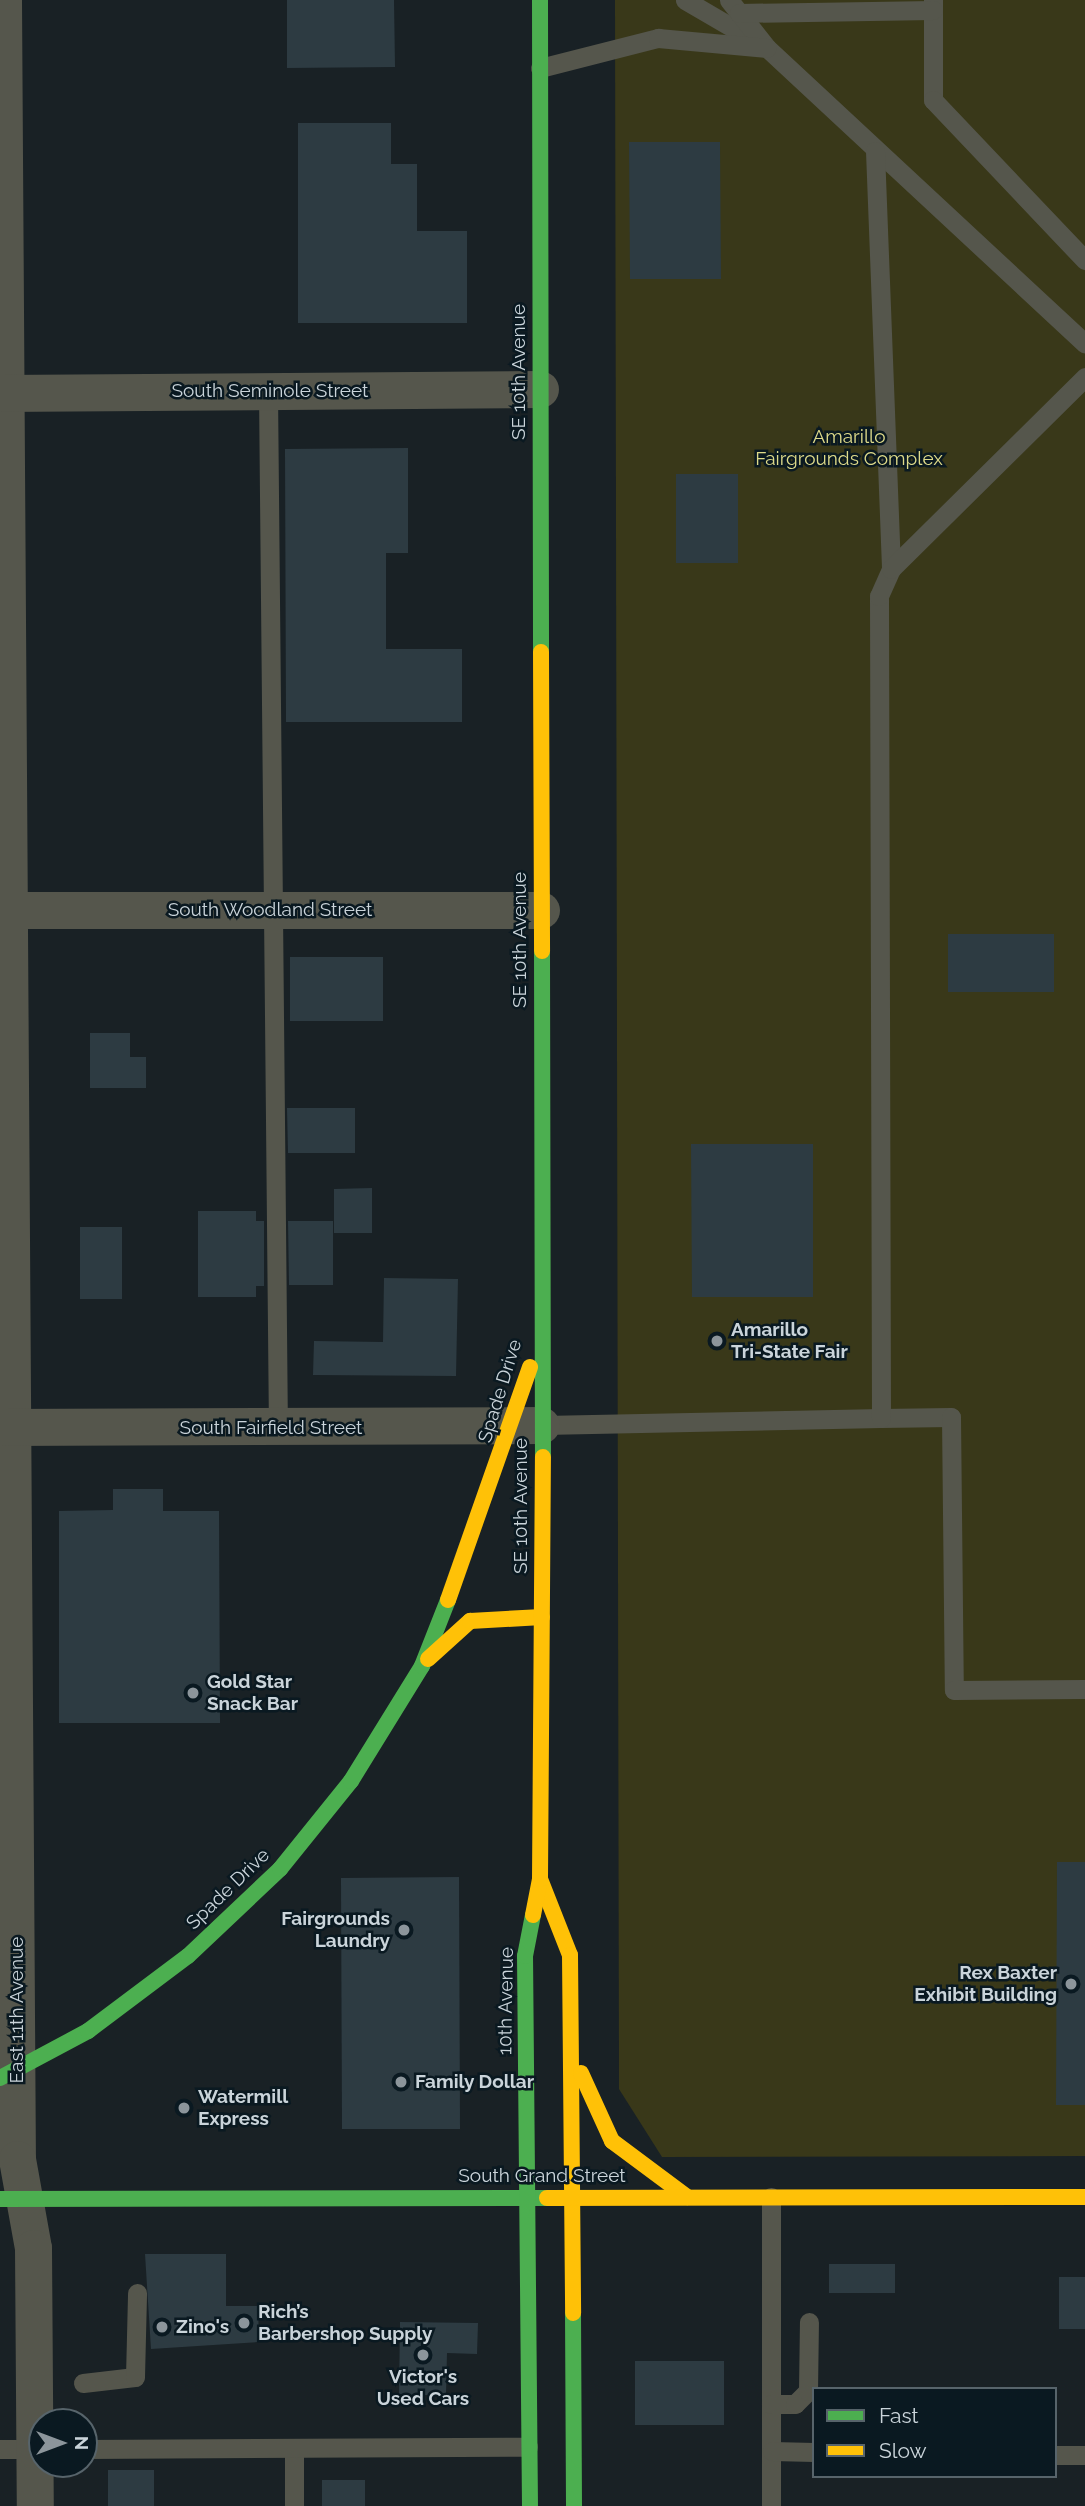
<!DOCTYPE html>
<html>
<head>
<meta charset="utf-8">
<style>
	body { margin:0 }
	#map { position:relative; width:1085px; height:2506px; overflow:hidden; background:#192125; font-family:Raleway,sans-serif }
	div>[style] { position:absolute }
	.green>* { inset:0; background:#393819 }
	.building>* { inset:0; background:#2d3b42 }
	.lane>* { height:19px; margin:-9.5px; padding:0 9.5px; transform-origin:9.5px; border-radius:9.5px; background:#55564c }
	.street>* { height:37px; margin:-18.5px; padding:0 18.5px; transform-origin:18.5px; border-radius:18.5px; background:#55564c }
	.fast>* { height:16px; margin:-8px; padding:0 8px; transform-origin:8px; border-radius:8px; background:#4caf50 }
	.slow>* { height:16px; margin:-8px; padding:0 8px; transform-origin:8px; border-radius:8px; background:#ffc107 }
	.dots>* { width:19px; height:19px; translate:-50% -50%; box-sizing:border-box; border:4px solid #0a1921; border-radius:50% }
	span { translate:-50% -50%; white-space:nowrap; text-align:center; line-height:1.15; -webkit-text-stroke:5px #0a1921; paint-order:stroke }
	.street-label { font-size:19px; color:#cad4da }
	.park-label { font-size:19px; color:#dfdb8a }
	.poi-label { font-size:19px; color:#cad4da; font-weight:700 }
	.left { translate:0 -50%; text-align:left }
	.right { translate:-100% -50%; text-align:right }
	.legend { position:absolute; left:812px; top:2387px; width:245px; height:91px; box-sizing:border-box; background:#0a1921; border:2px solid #57646b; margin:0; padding:9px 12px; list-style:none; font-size:21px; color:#cad4da }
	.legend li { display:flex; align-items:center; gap:14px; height:35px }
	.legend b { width:35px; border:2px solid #57646b }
	.north { position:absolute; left:28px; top:2408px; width:70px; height:70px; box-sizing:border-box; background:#0a1921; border:2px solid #57646b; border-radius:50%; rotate:90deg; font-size:19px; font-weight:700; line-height:28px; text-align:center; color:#cad4da }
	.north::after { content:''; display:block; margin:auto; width:24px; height:32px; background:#8c959b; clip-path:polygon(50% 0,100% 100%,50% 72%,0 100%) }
</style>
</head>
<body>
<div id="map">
	<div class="green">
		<div style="clip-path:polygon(615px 0,1085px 0,1085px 2156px,662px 2157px,619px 2089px)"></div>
	</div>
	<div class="building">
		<div style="clip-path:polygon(287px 0,394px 0,395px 67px,287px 68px)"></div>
		<div style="clip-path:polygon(298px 123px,391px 123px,391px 164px,417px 164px,417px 231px,467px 231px,467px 323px,298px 323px)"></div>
		<div style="clip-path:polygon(629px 142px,720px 142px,721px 279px,630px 279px)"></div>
		<div style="clip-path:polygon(408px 448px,408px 553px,386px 553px,386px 649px,462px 649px,462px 722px,286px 722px,285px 449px)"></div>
		<div style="clip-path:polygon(676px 474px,738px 474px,738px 563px,676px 563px)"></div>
		<div style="clip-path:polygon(948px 934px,1054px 934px,1054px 992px,948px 992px)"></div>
		<div style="clip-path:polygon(290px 957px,383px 957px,383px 1021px,290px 1021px)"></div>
		<div style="clip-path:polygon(90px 1033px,130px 1033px,130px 1057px,146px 1057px,146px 1088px,90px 1088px)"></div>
		<div style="clip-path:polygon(287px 1108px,355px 1108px,355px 1153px,288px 1153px)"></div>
		<div style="clip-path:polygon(691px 1144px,813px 1144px,813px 1297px,692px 1297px)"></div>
		<div style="clip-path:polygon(372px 1188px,372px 1233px,334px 1233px,334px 1189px)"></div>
		<div style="clip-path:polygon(198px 1211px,256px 1211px,256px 1221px,264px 1221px,264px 1286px,256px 1286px,256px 1297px,198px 1297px)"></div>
		<div style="clip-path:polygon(288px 1221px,333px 1221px,333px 1285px,289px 1285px)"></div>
		<div style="clip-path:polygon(80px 1227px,122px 1227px,122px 1299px,80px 1299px)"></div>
		<div style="clip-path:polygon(384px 1278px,458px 1279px,456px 1376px,313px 1375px,314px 1341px,383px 1342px)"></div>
		<div style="clip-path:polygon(113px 1489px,163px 1489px,163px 1511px,219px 1511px,220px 1723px,59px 1723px,59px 1511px,113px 1510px)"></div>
		<div style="clip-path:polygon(1057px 1862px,1085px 1862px,1085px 2105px,1056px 2105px)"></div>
		<div style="clip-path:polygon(459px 1877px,460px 2129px,342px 2129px,341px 1878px)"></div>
		<div style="clip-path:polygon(145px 2254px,226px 2254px,226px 2306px,258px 2306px,259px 2342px,151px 2349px)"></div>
		<div style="clip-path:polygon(829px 2264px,895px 2264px,895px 2293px,829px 2293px)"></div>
		<div style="clip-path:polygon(1059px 2277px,1085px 2277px,1085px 2329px,1059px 2329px)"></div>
		<div style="clip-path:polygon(400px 2322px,478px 2323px,477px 2354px,447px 2353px,446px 2395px,399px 2395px)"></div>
		<div style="clip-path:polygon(635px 2361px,724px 2361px,724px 2425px,635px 2425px)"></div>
		<div style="clip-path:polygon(108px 2470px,154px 2470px,154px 2506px,108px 2506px)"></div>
		<div style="clip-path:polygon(322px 2480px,365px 2480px,365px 2506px,322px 2506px)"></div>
	</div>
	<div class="lane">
		<div style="left:685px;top:0;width:83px;rotate:30.3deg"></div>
		<div style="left:729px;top:0;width:61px;rotate:51.6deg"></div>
		<div style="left:767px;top:48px;width:434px;rotate:42.9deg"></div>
		<div style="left:933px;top:0;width:100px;rotate:90deg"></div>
		<div style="left:933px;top:100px;width:221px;rotate:46.5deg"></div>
		<div style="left:739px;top:13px;width:194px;rotate:-0.9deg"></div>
		<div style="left:540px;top:68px;width:122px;rotate:-14.3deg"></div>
		<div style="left:658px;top:38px;width:109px;rotate:5.2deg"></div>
		<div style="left:875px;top:151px;width:418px;rotate:87.8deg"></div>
		<div style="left:268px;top:391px;width:1038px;rotate:89.45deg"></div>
		<div style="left:881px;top:1418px;width:70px;rotate:-0.8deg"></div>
		<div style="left:951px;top:1417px;width:273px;rotate:89.4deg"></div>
		<div style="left:954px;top:1690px;width:131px;rotate:-0.4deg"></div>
		<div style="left:543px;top:1425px;width:338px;rotate:-1.2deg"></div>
		<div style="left:881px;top:1418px;width:822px;rotate:-90.14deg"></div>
		<div style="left:879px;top:596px;width:30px;rotate:-66deg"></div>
		<div style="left:891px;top:569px;width:273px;rotate:-44.7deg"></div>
		<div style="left:771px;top:2197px;width:309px;rotate:90deg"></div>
		<div style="left:83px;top:2383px;width:52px;rotate:-6.6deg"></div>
		<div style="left:135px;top:2377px;width:84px;rotate:-88.6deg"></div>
		<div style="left:771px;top:2404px;width:24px"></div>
		<div style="left:795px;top:2404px;width:18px;rotate:-45deg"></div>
		<div style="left:808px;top:2391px;width:69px;rotate:-89.2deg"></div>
		<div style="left:294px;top:2448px;width:58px;rotate:90deg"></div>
		<div style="left:0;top:2449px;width:41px"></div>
		<div style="left:84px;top:2449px;width:444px;rotate:-0.3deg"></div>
		<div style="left:772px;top:2451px;width:42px;rotate:1.4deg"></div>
		<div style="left:1055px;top:2455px;width:30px"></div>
	</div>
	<div class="street">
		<div style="left:3px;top:0;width:2159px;rotate:89.63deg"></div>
		<div style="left:17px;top:2159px;width:90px;rotate:79.8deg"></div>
		<div style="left:33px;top:2248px;width:258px;rotate:89.6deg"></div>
		<div style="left:0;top:393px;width:540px;rotate:-0.42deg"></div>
		<div style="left:0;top:910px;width:541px"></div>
		<div style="left:0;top:1427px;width:541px;rotate:-0.21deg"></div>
	</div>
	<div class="fast">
		<div style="left:540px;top:0;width:652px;rotate:89.91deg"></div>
		<div style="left:542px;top:951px;width:506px;rotate:89.89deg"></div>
		<div style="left:0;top:2078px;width:100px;rotate:-28.1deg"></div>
		<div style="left:88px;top:2031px;width:125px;rotate:-36.9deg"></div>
		<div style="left:188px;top:1956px;width:127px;rotate:-43.4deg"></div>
		<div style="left:280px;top:1869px;width:113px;rotate:-51.1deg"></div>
		<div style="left:351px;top:1781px;width:135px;rotate:-58.3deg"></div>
		<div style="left:422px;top:1666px;width:71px;rotate:-68.5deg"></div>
		<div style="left:0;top:2199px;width:547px;rotate:-0.1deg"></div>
		<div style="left:573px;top:2313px;width:193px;rotate:89.7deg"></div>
		<div style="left:530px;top:2506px;width:550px;rotate:-90.52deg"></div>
		<div style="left:525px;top:1956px;width:42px;rotate:-79deg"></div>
	</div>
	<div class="slow">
		<div style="left:541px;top:652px;width:299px;rotate:89.8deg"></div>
		<div style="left:448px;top:1600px;width:247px;rotate:-70.6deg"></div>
		<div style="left:428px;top:1659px;width:57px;rotate:-42.1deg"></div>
		<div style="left:470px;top:1621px;width:72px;rotate:-3.2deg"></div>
		<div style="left:540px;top:1879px;width:82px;rotate:68.5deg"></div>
		<div style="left:570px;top:1955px;width:358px;rotate:89.5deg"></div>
		<div style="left:533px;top:1915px;width:37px;rotate:-79deg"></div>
		<div style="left:540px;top:1879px;width:422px;rotate:-89.6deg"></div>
		<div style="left:581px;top:2073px;width:75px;rotate:65.5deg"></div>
		<div style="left:612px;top:2141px;width:94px;rotate:36.7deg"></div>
		<div style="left:547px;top:2198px;width:538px;rotate:-0.11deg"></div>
	</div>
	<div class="dots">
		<div style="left:717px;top:1341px;background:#8c959b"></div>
		<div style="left:193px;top:1693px;background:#8c959b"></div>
		<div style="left:404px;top:1930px;background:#8c959b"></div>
		<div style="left:1071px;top:1984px;background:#8c959b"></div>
		<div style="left:401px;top:2082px;background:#8c959b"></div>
		<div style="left:184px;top:2108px;background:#8c959b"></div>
		<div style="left:244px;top:2323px;background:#8c959b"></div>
		<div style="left:162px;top:2327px;background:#8c959b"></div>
		<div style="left:423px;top:2355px;background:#8c959b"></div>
	</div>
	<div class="street-label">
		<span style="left:519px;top:372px;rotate:-90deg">SE 10th Avenue</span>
		<span style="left:270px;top:391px">South Seminole Street</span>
		<span style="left:270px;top:910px">South Woodland Street</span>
		<span style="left:520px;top:940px;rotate:-90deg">SE 10th Avenue</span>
		<span style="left:500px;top:1391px;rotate:-73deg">Spade Drive</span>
		<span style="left:271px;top:1428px">South Fairfield Street</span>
		<span style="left:521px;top:1506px;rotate:-90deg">SE 10th Avenue</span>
		<span style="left:228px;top:1889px;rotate:-44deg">Spade Drive</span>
		<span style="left:506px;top:2001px;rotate:-89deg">10th Avenue</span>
		<span style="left:17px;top:2010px;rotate:-90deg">East 11th Avenue</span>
		<span style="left:542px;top:2176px">South Grand Street</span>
	</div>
	<div class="park-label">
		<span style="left:849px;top:448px">Amarillo<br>Fairgrounds Complex</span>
	</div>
	<div class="poi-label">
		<span class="left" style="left:731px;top:1341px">Amarillo<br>Tri-State Fair</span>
		<span class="left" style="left:207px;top:1693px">Gold Star<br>Snack Bar</span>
		<span class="right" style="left:390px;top:1930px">Fairgrounds<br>Laundry</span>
		<span class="right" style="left:1057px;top:1984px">Rex Baxter<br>Exhibit Building</span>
		<span class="left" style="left:415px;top:2082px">Family Dollar</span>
		<span class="left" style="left:198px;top:2108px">Watermill<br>Express</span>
		<span class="left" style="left:258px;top:2323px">Rich’s<br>Barbershop Supply</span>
		<span class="left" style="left:176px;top:2327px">Zino's</span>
		<span style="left:423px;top:2388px">Victor's<br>Used Cars</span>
	</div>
	<ul class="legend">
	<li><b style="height:9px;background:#4caf50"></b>Fast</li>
	<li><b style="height:9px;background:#ffc107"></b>Slow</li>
	</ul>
	<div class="north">N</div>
</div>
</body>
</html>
